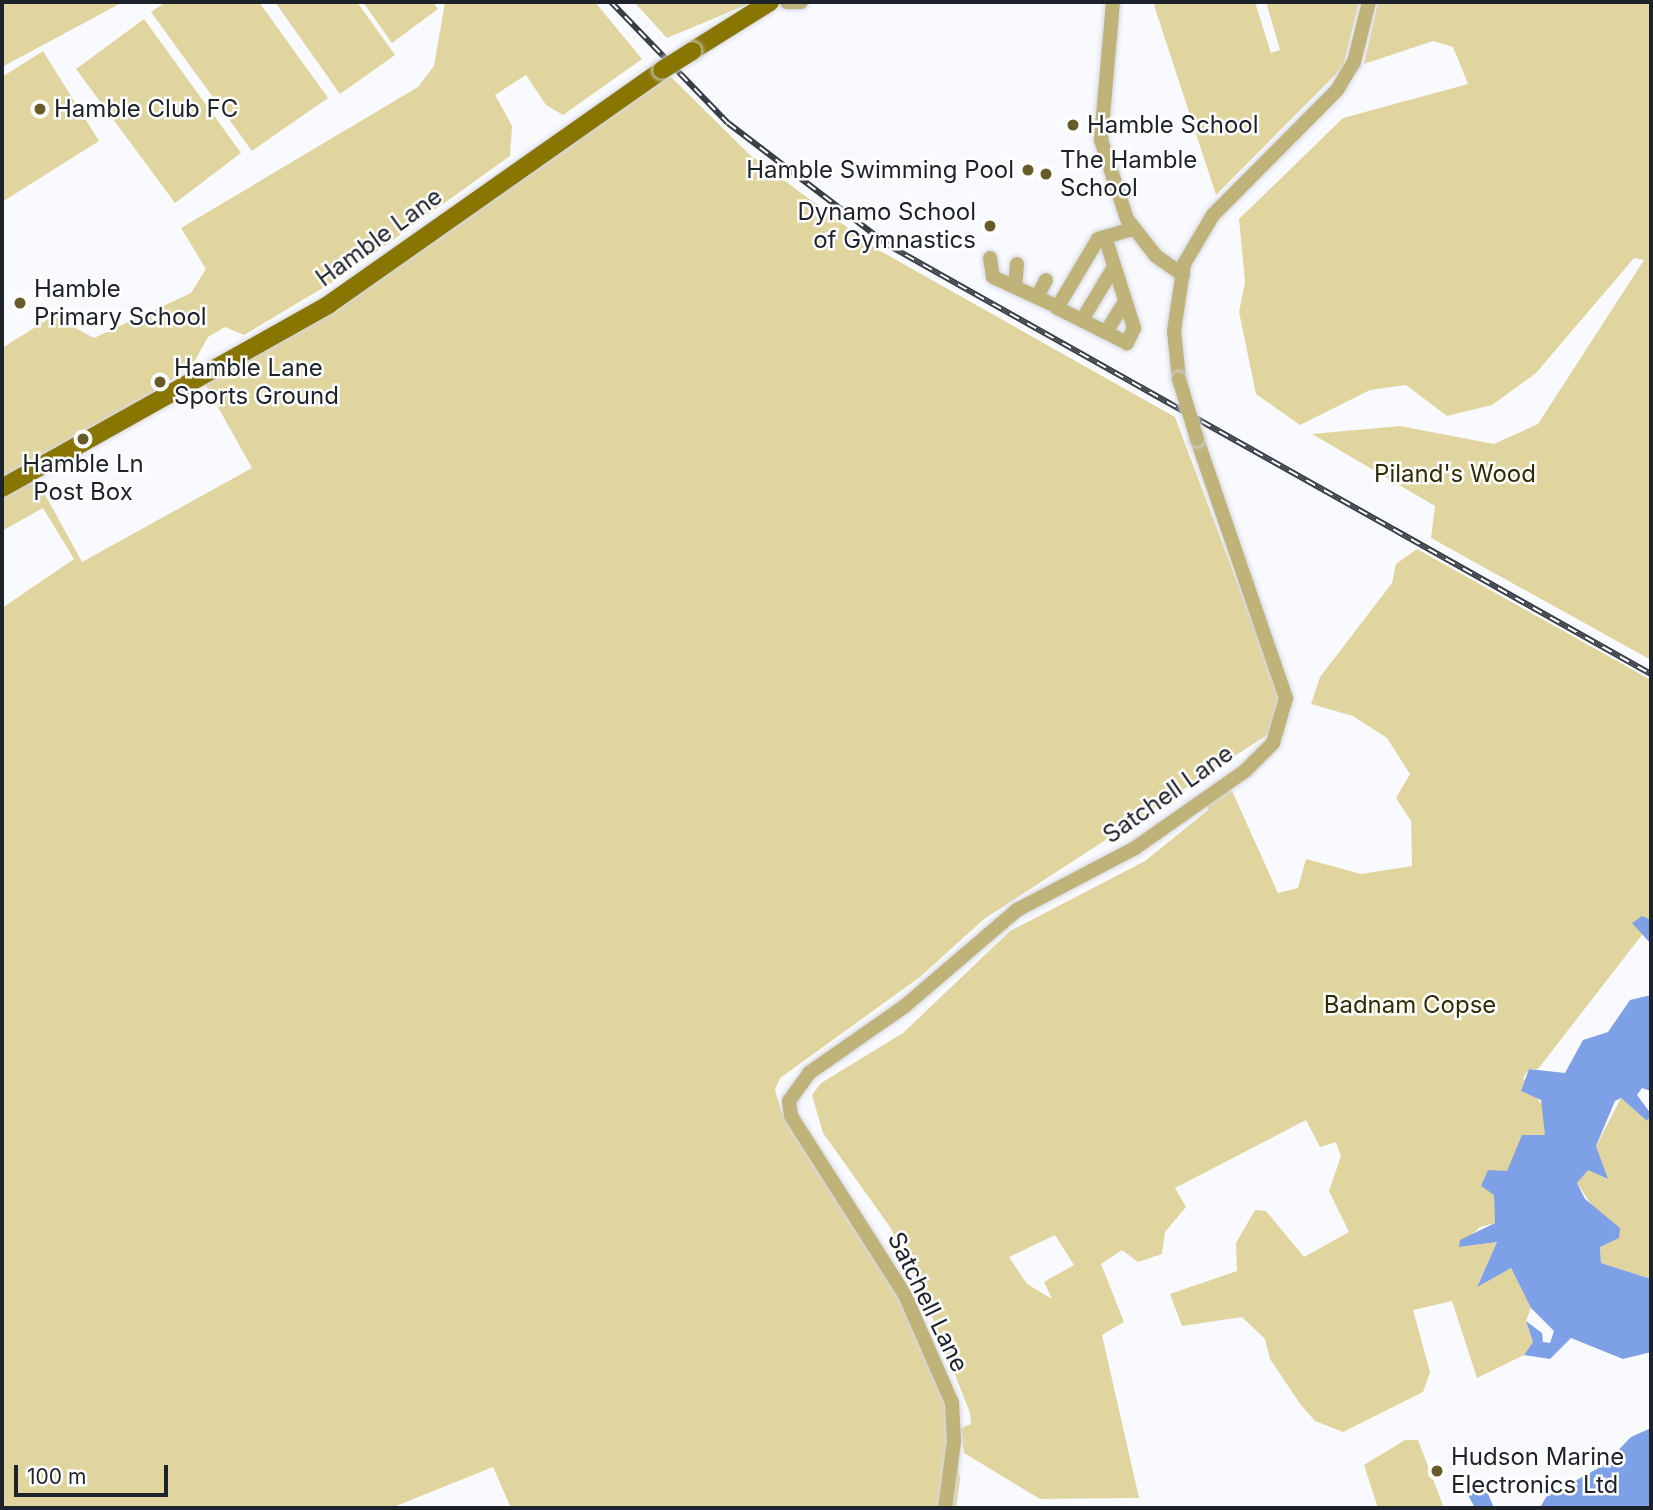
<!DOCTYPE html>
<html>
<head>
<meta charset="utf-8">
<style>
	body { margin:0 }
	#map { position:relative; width:1653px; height:1510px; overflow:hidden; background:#f8faff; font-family:Inter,sans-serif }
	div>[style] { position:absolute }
	.green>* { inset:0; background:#e1d59f }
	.water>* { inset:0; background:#7ea0e7 }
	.roads { filter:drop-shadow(0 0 2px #d5d7dd) drop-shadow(0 0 2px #d5d7dd) }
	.minor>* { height:14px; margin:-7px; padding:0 7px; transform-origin:7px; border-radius:7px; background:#bfb37a }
	.major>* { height:18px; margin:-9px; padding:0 9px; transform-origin:9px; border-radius:9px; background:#897502 }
	.rail>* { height:6px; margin-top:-3px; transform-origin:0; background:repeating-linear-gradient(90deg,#fff 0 10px,#3a3e46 0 20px); box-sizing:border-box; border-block:2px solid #3a3e46 }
	.bridges { filter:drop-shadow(0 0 2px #d5d7dd) drop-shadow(0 0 2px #d5d7dd) }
	.minor-bridge>* { height:14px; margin:-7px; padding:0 7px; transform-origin:7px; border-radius:7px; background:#bfb37a }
	.major-bridge>* { height:18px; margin:-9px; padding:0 9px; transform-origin:9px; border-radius:9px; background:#897502 }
	.dots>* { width:19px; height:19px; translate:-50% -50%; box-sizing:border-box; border:4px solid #fff; border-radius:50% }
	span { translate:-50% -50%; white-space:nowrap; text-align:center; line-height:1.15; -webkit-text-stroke:5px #fff; paint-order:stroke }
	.poi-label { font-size:24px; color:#1e222a }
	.left { translate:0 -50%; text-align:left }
	.right { translate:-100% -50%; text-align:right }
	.street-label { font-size:24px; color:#1e222a }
	.park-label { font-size:24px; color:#332b04 }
	.frame { position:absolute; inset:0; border:4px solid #1e222a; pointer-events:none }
	.scale { position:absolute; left:14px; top:1465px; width:154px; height:32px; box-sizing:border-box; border:4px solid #1e222a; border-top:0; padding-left:9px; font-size:21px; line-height:24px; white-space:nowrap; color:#1e222a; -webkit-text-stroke:5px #fff; paint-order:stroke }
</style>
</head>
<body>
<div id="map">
	<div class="green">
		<div style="clip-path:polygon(2px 2px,123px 2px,2px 67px)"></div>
		<div style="clip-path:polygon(166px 2px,259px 2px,328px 98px,252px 151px,151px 12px)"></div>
		<div style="clip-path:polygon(275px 2px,357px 2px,395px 55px,340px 94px)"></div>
		<div style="clip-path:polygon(363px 2px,433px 2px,438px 9px,392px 43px)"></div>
		<div style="clip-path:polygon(445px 2px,595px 2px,642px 59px,563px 115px,546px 105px,526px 75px,495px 95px,512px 126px,510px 156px,341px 277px,244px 335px,225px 327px,208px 337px,193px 364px,35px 476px,82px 562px,252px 468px,204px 382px,670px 76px,749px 154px,875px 248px,1175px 417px,1281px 699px,1270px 733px,984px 919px,920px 977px,780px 1078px,775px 1090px,781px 1110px,851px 1208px,902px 1300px,949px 1413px,960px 1479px,956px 1508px,511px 1508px,493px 1467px,391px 1508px,2px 1508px,2px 608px,74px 559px,43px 508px,2px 531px,2px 348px,53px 316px,94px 338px,191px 293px,206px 269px,181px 228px,418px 87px,434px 66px)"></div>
		<div style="clip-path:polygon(634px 2px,753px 2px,667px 38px)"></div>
		<div style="clip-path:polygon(1153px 2px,1255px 2px,1271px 53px,1280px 50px,1266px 2px,1359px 2px,1343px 67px,1216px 195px)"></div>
		<div style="clip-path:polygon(1378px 2px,1651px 2px,1651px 660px,1431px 538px,1435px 506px,1312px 434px,1400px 426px,1494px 444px,1538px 424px,1644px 260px,1634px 258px,1536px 373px,1492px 405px,1447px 416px,1406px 385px,1370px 390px,1300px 425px,1256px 394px,1239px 312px,1245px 282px,1239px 219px,1343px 118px,1468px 84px,1453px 47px,1433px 41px,1364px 64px)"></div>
		<div style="clip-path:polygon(144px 19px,241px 153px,175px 203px,76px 69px)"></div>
		<div style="clip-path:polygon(43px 51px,99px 141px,2px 202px,2px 77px)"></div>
		<div style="clip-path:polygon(evenodd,1417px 549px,1651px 680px,1651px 920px,1633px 922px,1645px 931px,1538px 1069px,1529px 1069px,1523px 1078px,1547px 1112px,1545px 1135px,1531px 1139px,1507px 1172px,1494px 1172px,1495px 1223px,1480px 1227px,1460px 1247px,1497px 1242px,1477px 1286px,1511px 1268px,1531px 1308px,1526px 1321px,1533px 1342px,1524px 1355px,1477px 1378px,1452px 1301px,1413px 1310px,1430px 1372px,1423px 1392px,1343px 1432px,1315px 1421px,1301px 1405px,1270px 1359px,1265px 1339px,1242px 1317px,1182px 1326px,1170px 1294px,1237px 1271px,1236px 1243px,1255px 1210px,1266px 1211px,1304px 1257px,1349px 1232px,1329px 1191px,1341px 1156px,1336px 1142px,1320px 1147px,1306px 1120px,1175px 1188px,1186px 1207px,1165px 1232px,1162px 1254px,1138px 1262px,1122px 1250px,1101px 1264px,1124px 1322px,1102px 1335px,1139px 1498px,1040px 1499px,964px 1453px,961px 1428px,971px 1424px,970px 1413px,924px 1296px,890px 1227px,823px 1133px,812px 1095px,821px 1083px,903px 1033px,1010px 931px,1145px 861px,1208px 810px,1205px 797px,1229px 784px,1278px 893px,1298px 888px,1306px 859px,1361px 874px,1412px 866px,1411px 821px,1396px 798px,1410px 774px,1401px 760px,1387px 738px,1353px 716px,1311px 704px,1320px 677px,1392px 583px,1396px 564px,1417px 549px,1055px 1235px,1074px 1265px,1044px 1282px,1052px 1299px,1027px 1284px,1009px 1257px,1055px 1235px)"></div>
		<div style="clip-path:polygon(1621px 1098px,1647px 1121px,1651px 1114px,1651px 1279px,1601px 1263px,1600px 1247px,1612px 1236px,1577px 1183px,1588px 1169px,1607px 1179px,1596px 1146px)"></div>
		<div style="clip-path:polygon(1405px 1440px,1418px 1440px,1444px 1508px,1378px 1508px,1364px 1465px)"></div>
	</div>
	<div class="water">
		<div style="clip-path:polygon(1642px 916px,1651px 920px,1651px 944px,1632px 923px)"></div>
		<div style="clip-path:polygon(1651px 995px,1651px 1091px,1642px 1088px,1637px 1095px,1651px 1114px,1647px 1121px,1621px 1098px,1615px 1101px,1596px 1146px,1608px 1179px,1588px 1170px,1577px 1183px,1585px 1199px,1620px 1228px,1619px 1238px,1600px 1247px,1601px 1263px,1651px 1279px,1651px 1352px,1623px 1359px,1571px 1338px,1550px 1359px,1524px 1355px,1533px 1342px,1526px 1321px,1542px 1333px,1543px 1342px,1550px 1343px,1554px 1331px,1531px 1308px,1511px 1268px,1477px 1287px,1497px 1242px,1459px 1247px,1460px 1240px,1495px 1223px,1494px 1195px,1481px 1186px,1488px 1170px,1507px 1171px,1522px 1135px,1545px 1135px,1541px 1100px,1521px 1091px,1529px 1069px,1565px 1073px,1583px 1040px,1608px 1032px,1630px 1000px)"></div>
		<div style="clip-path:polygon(1651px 1428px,1651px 1508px,1540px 1508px,1546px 1497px,1604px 1465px,1631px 1437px)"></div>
		<div style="clip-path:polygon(1486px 1489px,1494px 1508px,1475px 1508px,1468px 1495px)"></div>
	</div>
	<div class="roads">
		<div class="minor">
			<div style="left:787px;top:2px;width:14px"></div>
			<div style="left:1113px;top:2px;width:139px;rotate:95deg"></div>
			<div style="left:1101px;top:140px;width:83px;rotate:71.8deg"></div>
			<div style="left:1127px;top:219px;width:47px;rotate:51.9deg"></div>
			<div style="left:1156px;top:256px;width:33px;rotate:35deg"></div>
			<div style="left:1105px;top:237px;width:96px;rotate:72.3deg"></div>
			<div style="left:1134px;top:328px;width:17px;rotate:115deg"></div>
			<div style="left:1127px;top:343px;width:78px;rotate:-153.4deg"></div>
			<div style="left:1057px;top:308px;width:80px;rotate:-59.3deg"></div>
			<div style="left:1098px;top:239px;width:35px;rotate:-16deg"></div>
			<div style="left:990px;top:258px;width:19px;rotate:81deg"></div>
			<div style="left:993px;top:277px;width:72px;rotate:24.8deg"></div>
			<div style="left:1015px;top:287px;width:23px;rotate:-85deg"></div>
			<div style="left:1037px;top:297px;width:19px;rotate:-62deg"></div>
			<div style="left:1082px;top:320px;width:62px;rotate:-58.9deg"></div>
			<div style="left:1106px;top:332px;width:36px;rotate:-58deg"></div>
			<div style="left:1179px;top:379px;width:48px;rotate:-95.9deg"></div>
			<div style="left:1174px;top:331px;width:68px;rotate:-81.5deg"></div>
			<div style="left:1184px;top:264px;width:57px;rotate:-59.4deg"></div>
			<div style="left:1213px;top:215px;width:176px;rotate:-45.2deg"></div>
			<div style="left:1337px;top:90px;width:33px;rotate:-59deg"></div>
			<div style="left:1354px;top:62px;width:62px;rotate:-76deg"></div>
			<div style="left:945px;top:1508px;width:68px;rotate:-82.3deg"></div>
			<div style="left:954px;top:1441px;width:38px;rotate:-93deg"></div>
			<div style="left:952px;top:1403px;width:118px;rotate:-113.5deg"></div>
			<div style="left:905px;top:1295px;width:212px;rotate:-122.5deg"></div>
			<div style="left:791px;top:1116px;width:15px;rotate:-98deg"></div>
			<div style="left:789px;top:1101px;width:34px;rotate:-54deg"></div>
			<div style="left:809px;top:1073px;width:117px;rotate:-34.9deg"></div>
			<div style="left:905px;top:1006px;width:148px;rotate:-40.6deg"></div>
			<div style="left:1017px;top:910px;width:133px;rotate:-27.7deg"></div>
			<div style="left:1135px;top:848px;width:134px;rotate:-35deg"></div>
			<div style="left:1245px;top:771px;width:40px;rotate:-45deg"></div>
			<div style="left:1273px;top:743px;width:47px;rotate:-73.9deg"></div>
			<div style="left:1286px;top:698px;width:274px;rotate:-109deg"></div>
		</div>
		<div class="major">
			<div style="left:692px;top:51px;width:92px;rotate:-32.1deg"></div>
			<div style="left:2px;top:488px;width:374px;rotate:-29.3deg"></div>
			<div style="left:328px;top:305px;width:408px;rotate:-35.1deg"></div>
		</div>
	</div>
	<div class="rail">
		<div style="left:611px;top:2px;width:168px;rotate:46deg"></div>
		<div style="left:728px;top:123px;width:201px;rotate:37.3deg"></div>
		<div style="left:888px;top:245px;width:875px;rotate:29.35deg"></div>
	</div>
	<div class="bridges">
		<div class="minor-bridge">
			<div style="left:1179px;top:379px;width:63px;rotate:73.3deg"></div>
		</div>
		<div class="major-bridge">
			<div style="left:662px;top:70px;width:36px;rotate:-32deg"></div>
		</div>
	</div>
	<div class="dots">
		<div style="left:40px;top:109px;background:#675c29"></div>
		<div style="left:1073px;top:125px;background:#675c29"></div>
		<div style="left:1028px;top:170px;background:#675c29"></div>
		<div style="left:1046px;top:174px;background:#675c29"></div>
		<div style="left:990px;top:226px;background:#675c29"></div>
		<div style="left:20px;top:303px;background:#675c29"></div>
		<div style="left:160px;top:382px;background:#675c29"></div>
		<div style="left:83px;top:439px;background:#675c29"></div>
		<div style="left:1437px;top:1471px;background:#675c29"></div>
	</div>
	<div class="poi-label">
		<span class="left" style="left:54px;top:109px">Hamble Club FC</span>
		<span class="left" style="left:1087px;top:125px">Hamble School</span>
		<span class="left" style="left:1060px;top:174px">The Hamble<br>School</span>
		<span class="right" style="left:1014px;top:170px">Hamble Swimming Pool</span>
		<span class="right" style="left:976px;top:226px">Dynamo School<br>of Gymnastics</span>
		<span class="left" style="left:34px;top:303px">Hamble<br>Primary School</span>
		<span class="left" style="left:174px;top:382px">Hamble Lane<br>Sports Ground</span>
		<span style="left:83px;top:478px">Hamble Ln<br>Post Box</span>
		<span class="left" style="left:1451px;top:1471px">Hudson Marine<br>Electronics Ltd</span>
	</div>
	<div class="street-label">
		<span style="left:379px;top:237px;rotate:-36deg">Hamble Lane</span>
		<span style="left:1168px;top:794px;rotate:-35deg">Satchell Lane</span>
		<span style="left:928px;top:1302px;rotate:64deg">Satchell Lane</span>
	</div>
	<div class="park-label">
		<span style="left:1455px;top:474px">Piland's Wood</span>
		<span style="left:1410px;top:1005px">Badnam Copse</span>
	</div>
	<div class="frame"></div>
	<div class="scale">100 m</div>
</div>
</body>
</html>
